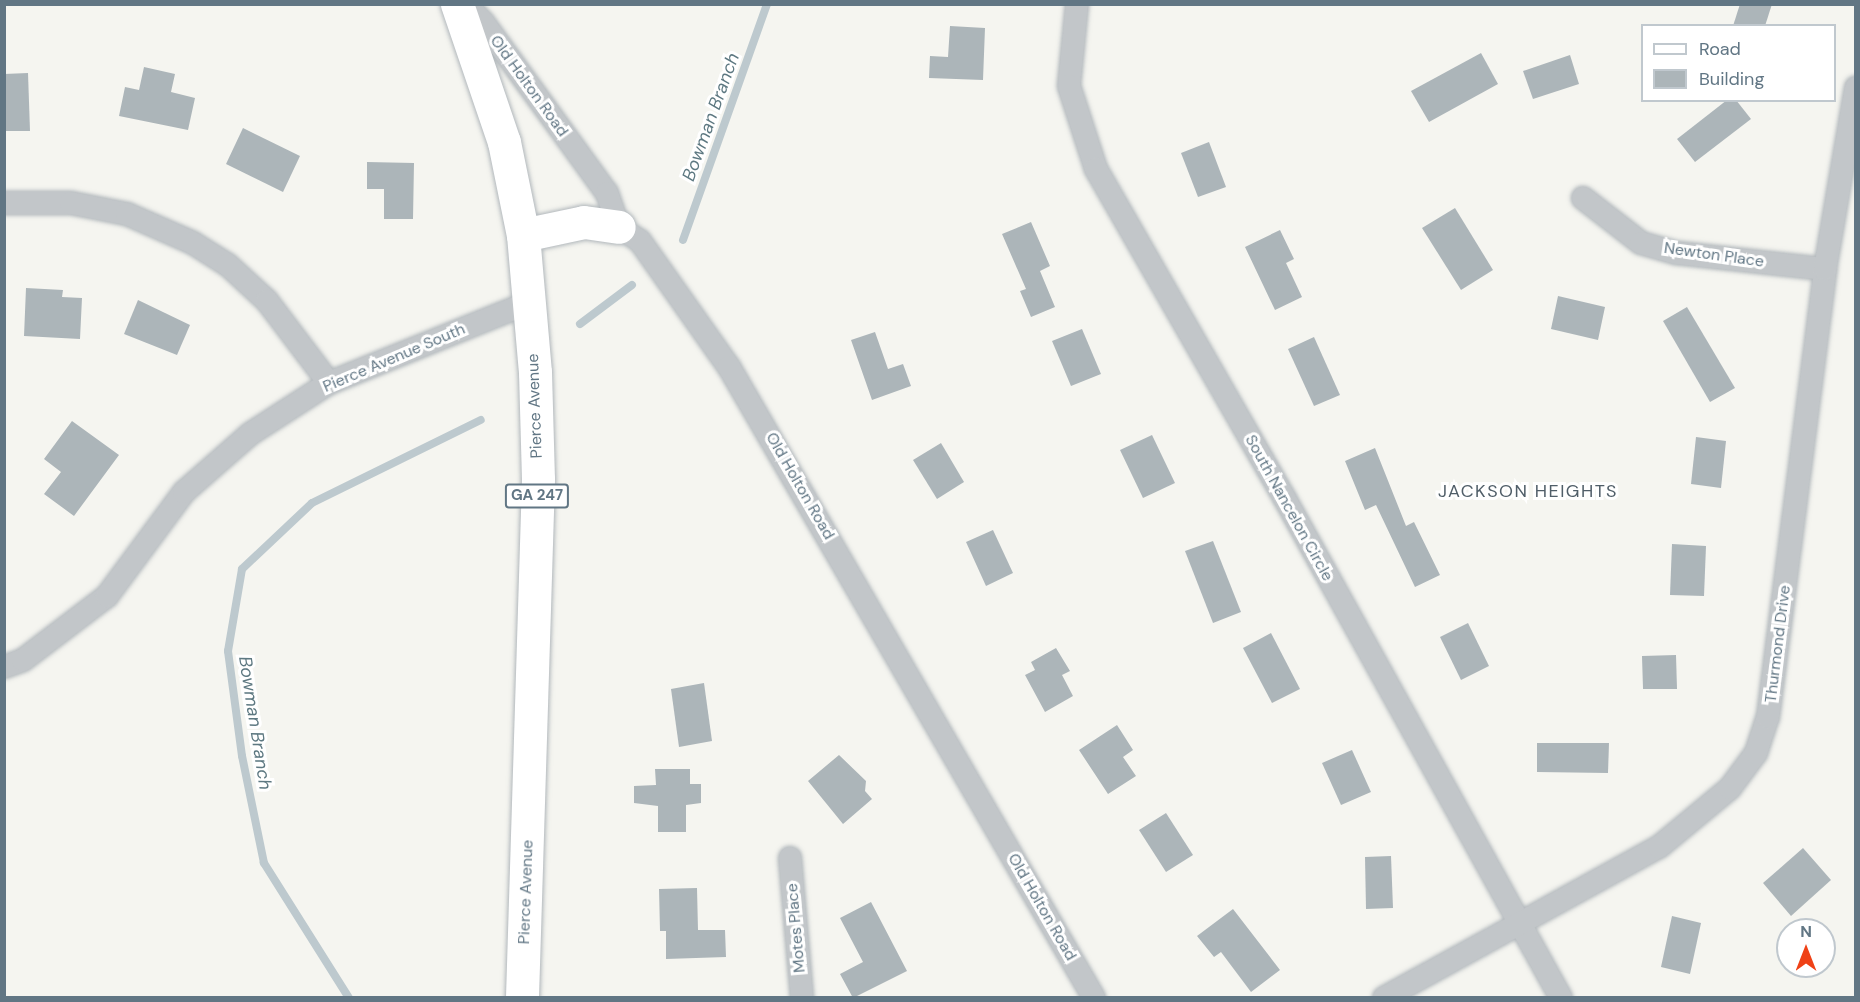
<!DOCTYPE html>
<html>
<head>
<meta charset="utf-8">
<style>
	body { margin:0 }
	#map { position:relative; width:1860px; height:1002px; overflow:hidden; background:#f5f5f0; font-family:"DM Sans",sans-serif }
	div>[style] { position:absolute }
	.stream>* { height:8px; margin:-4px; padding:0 4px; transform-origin:4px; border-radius:4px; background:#bdc9ce }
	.building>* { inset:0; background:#acb5b9 }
	.roads { filter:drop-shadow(0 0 2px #b2b8bc) drop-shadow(0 0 2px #b2b8bc) }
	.street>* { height:22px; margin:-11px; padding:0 11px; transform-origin:11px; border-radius:11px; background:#c2c6c9 }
	.primary>* { height:33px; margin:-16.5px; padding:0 16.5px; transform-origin:16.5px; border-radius:16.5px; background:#fff }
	span { translate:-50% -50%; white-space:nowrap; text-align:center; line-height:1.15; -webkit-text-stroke:6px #fff; paint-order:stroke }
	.shield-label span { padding:2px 4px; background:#fff; border:2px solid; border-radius:4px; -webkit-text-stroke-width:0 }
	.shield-label { font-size:15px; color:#617684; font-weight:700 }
	.street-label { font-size:16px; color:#617684 }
	.water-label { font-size:18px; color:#5d7881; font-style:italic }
	.neighbourhood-label { font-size:18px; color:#505e68; letter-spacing:1.5px }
	.frame { position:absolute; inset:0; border:6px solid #617684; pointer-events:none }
	.legend { position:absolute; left:1641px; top:24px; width:195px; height:78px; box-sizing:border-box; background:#fff; border:2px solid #c0c8ce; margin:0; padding:8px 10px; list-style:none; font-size:18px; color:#617684 }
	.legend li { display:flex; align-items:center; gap:12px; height:30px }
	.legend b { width:30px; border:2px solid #c0c8ce }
	.north { position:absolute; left:1776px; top:918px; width:60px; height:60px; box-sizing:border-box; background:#fff; border:2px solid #c0c8ce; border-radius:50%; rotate:0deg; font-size:16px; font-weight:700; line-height:24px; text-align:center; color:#617684 }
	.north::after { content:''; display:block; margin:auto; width:21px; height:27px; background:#ef4116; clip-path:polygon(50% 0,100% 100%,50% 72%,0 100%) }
</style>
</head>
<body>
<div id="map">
	<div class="stream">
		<div style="left:683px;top:240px;width:251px;rotate:-70.4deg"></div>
		<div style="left:580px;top:324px;width:65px;rotate:-36.9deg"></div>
		<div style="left:349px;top:998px;width:160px;rotate:-122.2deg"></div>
		<div style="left:264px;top:863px;width:109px;rotate:-101.6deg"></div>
		<div style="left:242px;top:756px;width:106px;rotate:-97.6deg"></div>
		<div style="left:228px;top:651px;width:83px;rotate:-80.3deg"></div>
		<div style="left:242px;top:569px;width:96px;rotate:-43.3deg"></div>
		<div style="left:312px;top:503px;width:188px;rotate:-26.2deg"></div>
	</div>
	<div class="building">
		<div style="clip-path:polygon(1740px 4px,1772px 4px,1765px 26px,1733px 26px)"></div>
		<div style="clip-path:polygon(950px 26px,985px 28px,983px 80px,929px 78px,930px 56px,948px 57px)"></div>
		<div style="clip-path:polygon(1481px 53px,1498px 84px,1429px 122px,1411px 91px)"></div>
		<div style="clip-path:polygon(1570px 55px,1579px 84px,1533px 99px,1523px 71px)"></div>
		<div style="clip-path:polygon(144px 67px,175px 74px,171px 92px,195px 98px,188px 130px,119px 116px,125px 87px,139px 90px)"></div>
		<div style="clip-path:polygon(28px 73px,30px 131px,4px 131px,4px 74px)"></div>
		<div style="clip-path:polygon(1727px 100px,1736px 100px,1751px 119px,1695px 162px,1677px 139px)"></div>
		<div style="clip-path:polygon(243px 128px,300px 156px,283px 192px,226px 164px)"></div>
		<div style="clip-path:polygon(1209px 142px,1226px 187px,1198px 197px,1181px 153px)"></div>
		<div style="clip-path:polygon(367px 162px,414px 163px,413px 219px,384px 219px,384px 189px,367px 189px)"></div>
		<div style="clip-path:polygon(1455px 208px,1493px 270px,1461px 290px,1422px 228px)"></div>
		<div style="clip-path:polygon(1031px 222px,1050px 266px,1040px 271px,1055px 307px,1031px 317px,1020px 291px,1026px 289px,1002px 234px)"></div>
		<div style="clip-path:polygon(1280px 230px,1294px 259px,1286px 263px,1302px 297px,1275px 310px,1245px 247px)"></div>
		<div style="clip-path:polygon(26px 288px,63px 290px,62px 297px,82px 298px,80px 339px,24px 336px)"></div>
		<div style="clip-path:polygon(1558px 296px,1605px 307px,1598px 340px,1551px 329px)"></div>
		<div style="clip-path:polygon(138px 300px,190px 325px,177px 355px,124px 334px)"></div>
		<div style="clip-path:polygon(1687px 307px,1735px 388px,1710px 402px,1663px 321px)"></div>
		<div style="clip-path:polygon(1082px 329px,1101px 374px,1071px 386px,1052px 341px)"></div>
		<div style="clip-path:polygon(875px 332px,888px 369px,903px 364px,911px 386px,872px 400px,851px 340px)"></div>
		<div style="clip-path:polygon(1314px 337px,1340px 395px,1314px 406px,1288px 349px)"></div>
		<div style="clip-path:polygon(72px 421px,119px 455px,74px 516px,44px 494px,61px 472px,44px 459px)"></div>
		<div style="clip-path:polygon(1152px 435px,1175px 483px,1143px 498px,1120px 450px)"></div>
		<div style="clip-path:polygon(1696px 437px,1726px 441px,1721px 488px,1691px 484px)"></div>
		<div style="clip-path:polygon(941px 443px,964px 482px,937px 499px,913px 460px)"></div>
		<div style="clip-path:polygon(1375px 448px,1406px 526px,1414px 522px,1440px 575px,1415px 587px,1376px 505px,1365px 510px,1345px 461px)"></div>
		<div style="clip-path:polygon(993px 530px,1013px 573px,986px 586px,966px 542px)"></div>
		<div style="clip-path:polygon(1213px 541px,1241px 612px,1213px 623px,1185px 551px)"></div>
		<div style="clip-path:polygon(1672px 544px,1706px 546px,1704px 596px,1670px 595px)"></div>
		<div style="clip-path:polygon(1468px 623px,1489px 666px,1461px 680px,1440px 637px)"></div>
		<div style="clip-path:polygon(1271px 633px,1300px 689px,1272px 703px,1243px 648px)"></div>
		<div style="clip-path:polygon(1056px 648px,1070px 671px,1062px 675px,1073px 696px,1045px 712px,1025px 675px,1035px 670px,1031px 662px)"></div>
		<div style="clip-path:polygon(1676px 655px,1677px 689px,1643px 689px,1642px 656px)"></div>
		<div style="clip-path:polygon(704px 683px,712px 741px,679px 747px,671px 689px)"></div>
		<div style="clip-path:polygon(1117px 725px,1133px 750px,1123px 757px,1136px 776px,1108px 794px,1079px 750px)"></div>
		<div style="clip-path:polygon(1537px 743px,1609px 743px,1608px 773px,1537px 772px)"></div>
		<div style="clip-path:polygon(1352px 750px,1371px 792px,1341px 805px,1322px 763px)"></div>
		<div style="clip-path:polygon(839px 755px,866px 781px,865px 791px,872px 799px,843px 824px,808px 781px)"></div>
		<div style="clip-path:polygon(655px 769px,690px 769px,690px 784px,701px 784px,701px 803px,686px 805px,686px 832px,658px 832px,658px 806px,634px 803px,634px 786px,656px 785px)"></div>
		<div style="clip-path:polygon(1166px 813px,1193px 855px,1166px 872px,1139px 830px)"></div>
		<div style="clip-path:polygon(1803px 848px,1831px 880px,1791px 916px,1763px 883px)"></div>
		<div style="clip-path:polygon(1391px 856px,1393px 908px,1366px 909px,1365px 857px)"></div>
		<div style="clip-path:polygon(697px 888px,698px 930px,725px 930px,726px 957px,666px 959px,666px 931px,660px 931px,659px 889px)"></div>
		<div style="clip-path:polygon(871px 902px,907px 971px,853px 998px,840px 974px,863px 962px,840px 918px)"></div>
		<div style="clip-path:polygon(1233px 909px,1280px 970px,1251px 992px,1221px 952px,1214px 957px,1197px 936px)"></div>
		<div style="clip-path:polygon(1672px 916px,1701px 923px,1690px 974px,1661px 967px)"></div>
	</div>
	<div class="roads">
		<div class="street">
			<div style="left:466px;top:4px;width:25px;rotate:47deg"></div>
			<div style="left:483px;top:22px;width:211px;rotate:54.1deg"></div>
			<div style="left:607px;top:193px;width:36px;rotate:71deg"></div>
			<div style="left:619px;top:227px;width:25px;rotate:34deg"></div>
			<div style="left:640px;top:241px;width:154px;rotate:54.8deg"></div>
			<div style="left:729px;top:367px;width:729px;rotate:59.95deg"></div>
			<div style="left:1077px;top:4px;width:82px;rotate:95.6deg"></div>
			<div style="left:1069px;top:86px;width:87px;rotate:72deg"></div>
			<div style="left:1096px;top:169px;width:380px;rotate:60.2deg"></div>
			<div style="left:1285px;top:499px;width:570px;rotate:61.05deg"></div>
			<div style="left:1583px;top:198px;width:73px;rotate:37.8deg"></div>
			<div style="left:1641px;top:243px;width:37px;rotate:16deg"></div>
			<div style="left:1677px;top:253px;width:149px;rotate:6.2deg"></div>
			<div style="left:4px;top:203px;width:67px"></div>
			<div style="left:71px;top:203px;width:57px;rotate:11.1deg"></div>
			<div style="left:127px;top:214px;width:72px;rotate:23.7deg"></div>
			<div style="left:193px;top:243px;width:41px;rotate:32.2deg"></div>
			<div style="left:228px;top:265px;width:53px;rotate:42.7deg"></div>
			<div style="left:267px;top:301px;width:103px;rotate:52.9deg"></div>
			<div style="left:4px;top:667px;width:20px;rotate:-20deg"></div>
			<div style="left:23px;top:660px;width:106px;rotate:-37.3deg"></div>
			<div style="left:107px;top:596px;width:129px;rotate:-53.5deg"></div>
			<div style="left:184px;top:492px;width:88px;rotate:-41.3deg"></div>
			<div style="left:250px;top:434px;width:94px;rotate:-32.8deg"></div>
			<div style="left:329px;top:383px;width:217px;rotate:-21.9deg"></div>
			<div style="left:790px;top:858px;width:141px;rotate:85.1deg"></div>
			<div style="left:1384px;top:998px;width:314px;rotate:-28.8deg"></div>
			<div style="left:1659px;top:847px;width:92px;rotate:-39.7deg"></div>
			<div style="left:1730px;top:788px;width:44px;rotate:-53.4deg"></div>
			<div style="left:1756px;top:753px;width:38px;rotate:-72deg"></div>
			<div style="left:1768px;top:717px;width:452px;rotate:-82.7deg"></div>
			<div style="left:1825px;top:269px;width:184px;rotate:-80.3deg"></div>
		</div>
		<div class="primary">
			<div style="left:457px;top:4px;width:146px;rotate:71.2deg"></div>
			<div style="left:504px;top:142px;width:95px;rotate:78.5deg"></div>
			<div style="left:523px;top:235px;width:138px;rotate:85deg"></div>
			<div style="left:535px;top:372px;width:107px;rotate:88.4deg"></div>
			<div style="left:538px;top:479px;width:519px;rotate:91.77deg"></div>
			<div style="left:523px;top:235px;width:62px;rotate:-12deg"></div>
			<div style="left:584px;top:222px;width:35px;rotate:8deg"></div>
		</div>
	</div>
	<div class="shield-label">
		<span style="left:537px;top:496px">GA 247</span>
	</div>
	<div class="street-label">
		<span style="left:529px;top:86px;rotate:54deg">Old Holton Road</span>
		<span style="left:1714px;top:255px;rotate:8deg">Newton Place</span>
		<span style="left:394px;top:358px;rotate:-23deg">Pierce Avenue South</span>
		<span style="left:535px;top:406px;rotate:-92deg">Pierce Avenue</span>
		<span style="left:800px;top:486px;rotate:60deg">Old Holton Road</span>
		<span style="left:1289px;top:508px;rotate:61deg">South Nancelon Circle</span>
		<span style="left:1778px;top:644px;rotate:-83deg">Thurmond Drive</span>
		<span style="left:526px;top:892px;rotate:-88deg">Pierce Avenue</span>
		<span style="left:1042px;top:907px;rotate:60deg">Old Holton Road</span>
		<span style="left:796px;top:928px;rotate:-95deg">Motes Place</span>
	</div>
	<div class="water-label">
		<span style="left:711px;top:117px;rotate:-70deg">Bowman Branch</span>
		<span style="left:255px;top:723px;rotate:81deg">Bowman Branch</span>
	</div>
	<div class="neighbourhood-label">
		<span style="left:1528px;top:491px">JACKSON HEIGHTS</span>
	</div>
	<div class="frame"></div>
	<ul class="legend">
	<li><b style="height:8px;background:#fff"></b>Road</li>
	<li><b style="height:16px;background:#acb5b9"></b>Building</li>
	</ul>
	<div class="north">N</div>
</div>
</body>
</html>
